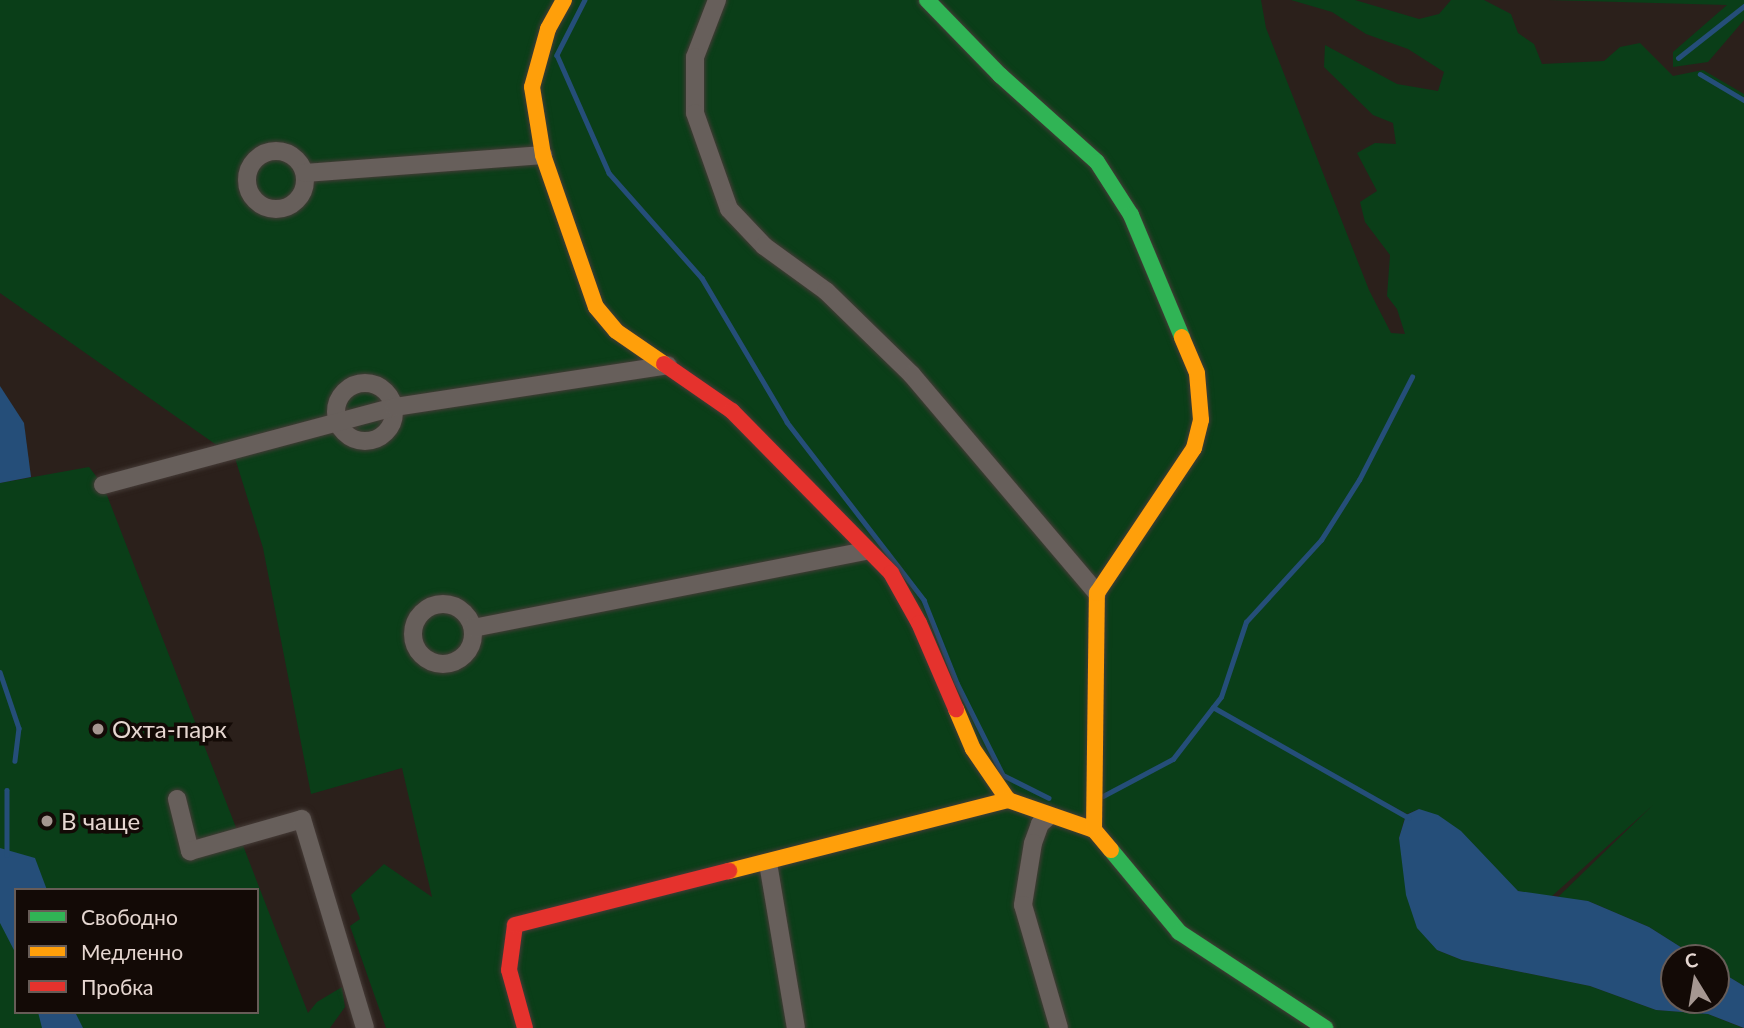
<!DOCTYPE html>
<html>
<head>
<meta charset="utf-8">
<style>
	body { margin:0 }
	#map { position:relative; width:1744px; height:1028px; overflow:hidden; background:#2b201b; font-family:Lato,sans-serif }
	div>[style] { position:absolute }
	.green>* { inset:0; background:#0a3e18 }
	.water>* { inset:0; background:#254e79 }
	.stream>* { height:4.5px; margin:-2.25px; padding:0 2.25px; transform-origin:2.25px; border-radius:2.25px; background:#254e79 }
	.roads { filter:drop-shadow(0 0 2px #453b37) drop-shadow(0 0 2px #453b37) }
	.street>* { height:18px; margin:-9px; padding:0 9px; transform-origin:9px; border-radius:9px; background:#675f5b }
	.street>.ring { margin:-9px; padding:0; box-sizing:content-box; background:none; border:18px solid #675f5b; border-radius:50% }
	.fast>* { height:16px; margin:-8px; padding:0 8px; transform-origin:8px; border-radius:8px; background:#30b455 }
	.slow>* { height:16px; margin:-8px; padding:0 8px; transform-origin:8px; border-radius:8px; background:#ff9f0a }
	.jam>* { height:16px; margin:-8px; padding:0 8px; transform-origin:8px; border-radius:8px; background:#e5322d }
	.dots>* { width:19px; height:19px; translate:-50% -50%; box-sizing:border-box; border:4px solid #130a06; border-radius:50% }
	span { translate:-50% -50%; white-space:nowrap; text-align:center; line-height:1.15; -webkit-text-stroke:7px #130a06; paint-order:stroke }
	.poi-label { font-size:24px; color:#e6d7d1 }
	.left { translate:0 -50%; text-align:left }
	.legend { position:absolute; left:14px; top:888px; width:245px; height:126px; box-sizing:border-box; background:#130a06; border:2px solid #675c57; margin:0; padding:9px 12px; list-style:none; font-size:21px; color:#e6d7d1 }
	.legend li { display:flex; align-items:center; gap:14px; height:35px }
	.legend b { width:35px; border:2px solid #675c57 }
	.north { position:absolute; left:1660px; top:944px; width:70px; height:70px; box-sizing:border-box; background:#130a06; border:2px solid #675c57; border-radius:50%; rotate:349deg; font-size:19px; font-weight:700; line-height:28px; text-align:center; color:#e6d7d1 }
	.north::after { content:''; display:block; margin:auto; width:24px; height:32px; background:#a59791; clip-path:polygon(50% 0,100% 100%,50% 72%,0 100%) }
</style>
</head>
<body>
<div id="map">
	<div class="green">
		<div style="clip-path:polygon(0 0,1261px 0,1266px 28px,1369px 290px,1391px 333px,1405px 334px,1397px 309px,1387px 296px,1390px 255px,1365px 222px,1360px 202px,1377px 191px,1357px 153px,1375px 143px,1396px 144px,1393px 123px,1373px 115px,1324px 67px,1325px 45px,1397px 84px,1438px 91px,1444px 72px,1408px 49px,1366px 34px,1332px 12px,1291px 0,1355px 0,1419px 19px,1439px 14px,1451px 0,1484px 0,1511px 14px,1518px 33px,1534px 44px,1542px 64px,1604px 61px,1620px 47px,1640px 43px,1673px 76px,1703px 70px,1744px 94px,1744px 986px,1716px 969px,1716px 958px,1698px 958px,1649px 927px,1588px 901px,1556px 899px,1653px 805px,1551px 897px,1518px 891px,1419px 809px,1407px 814px,1309px 761px,1405px 817px,1399px 838px,1404px 863px,1437px 950px,1462px 960px,1590px 986px,1656px 1010px,1708px 1014px,1743px 1028px,386px 1028px,350px 926px,360px 919px,351px 895px,384px 864px,432px 897px,402px 768px,311px 794px,263px 548px,235px 458px,0 293px)"></div>
		<div style="clip-path:polygon(1548px 0,1744px 0,1744px 20px,1708px 62px,1673px 67px,1673px 52px,1727px 5px)"></div>
		<div style="clip-path:polygon(evenodd,89px 467px,103px 485px,308px 1013px,317px 1002px,342px 987px,345px 1007px,330px 1028px,0 1028px,0 483px,89px 467px,16px 890px,257px 890px,257px 1012px,16px 1012px,16px 890px)"></div>
	</div>
	<div class="water">
		<div style="clip-path:polygon(0 386px,24px 423px,31px 477px,0 483px)"></div>
		<div style="clip-path:polygon(1419px 809px,1438px 815px,1461px 831px,1518px 891px,1588px 901px,1649px 927px,1698px 958px,1674px 958px,1674px 1000px,1716px 1000px,1716px 969px,1744px 986px,1744px 1028px,1708px 1014px,1656px 1010px,1590px 986px,1462px 960px,1437px 950px,1417px 928px,1406px 895px,1399px 838px,1406px 815px)"></div>
		<div style="clip-path:polygon(0 848px,35px 858px,47px 890px,16px 890px,16px 954px,0 923px)"></div>
		<div style="clip-path:polygon(38px 1012px,75px 1012px,83px 1028px,42px 1028px)"></div>
	</div>
	<div class="stream">
		<div style="left:585px;top:0;width:62px;rotate:117deg"></div>
		<div style="left:557px;top:55px;width:129px;rotate:66.2deg"></div>
		<div style="left:609px;top:173px;width:140px;rotate:48.5deg"></div>
		<div style="left:702px;top:278px;width:167px;rotate:59.4deg"></div>
		<div style="left:787px;top:422px;width:225px;rotate:52.4deg"></div>
		<div style="left:924px;top:600px;width:89px;rotate:68.3deg"></div>
		<div style="left:957px;top:683px;width:103px;rotate:63.4deg"></div>
		<div style="left:1003px;top:775px;width:51px;rotate:26.6deg"></div>
		<div style="left:1678px;top:58px;width:84px;rotate:-38.2deg"></div>
		<div style="left:1700px;top:74px;width:51px;rotate:30.6deg"></div>
		<div style="left:0;top:672px;width:59px;rotate:71.3deg"></div>
		<div style="left:19px;top:728px;width:33px;rotate:97deg"></div>
		<div style="left:1213px;top:707px;width:225px;rotate:29.5deg"></div>
		<div style="left:7px;top:790px;width:65px;rotate:90deg"></div>
		<div style="left:1103px;top:796px;width:79px;rotate:-27.9deg"></div>
		<div style="left:1173px;top:759px;width:78px;rotate:-52.3deg"></div>
		<div style="left:1221px;top:697px;width:79px;rotate:-71.6deg"></div>
		<div style="left:1246px;top:622px;width:111px;rotate:-47.6deg"></div>
		<div style="left:1321px;top:540px;width:71px;rotate:-57.7deg"></div>
		<div style="left:1359px;top:480px;width:116px;rotate:-62.8deg"></div>
	</div>
	<div class="roads">
		<div class="street">
			<div style="left:717px;top:0;width:61px;rotate:111.1deg"></div>
			<div style="left:695px;top:57px;width:56px;rotate:90deg"></div>
			<div style="left:695px;top:113px;width:102px;rotate:70.5deg"></div>
			<div style="left:729px;top:209px;width:51px;rotate:46.6deg"></div>
			<div style="left:764px;top:246px;width:77px;rotate:36deg"></div>
			<div style="left:826px;top:291px;width:120px;rotate:44.3deg"></div>
			<div style="left:912px;top:375px;width:286px;rotate:49.7deg"></div>
			<div class="ring" style="left:247px;top:151px;width:40px;height:40px"></div>
			<div style="left:305px;top:173px;width:239px;rotate:-4.3deg"></div>
			<div class="ring" style="left:336px;top:383px;width:40px;height:40px"></div>
			<div style="left:103px;top:485px;width:302px;rotate:-15deg"></div>
			<div style="left:395px;top:407px;width:276px;rotate:-8.7deg"></div>
			<div class="ring" style="left:413px;top:604px;width:42px;height:42px"></div>
			<div style="left:473px;top:628px;width:400px;rotate:-11.1deg"></div>
			<div style="left:177px;top:799px;width:54px;rotate:76deg"></div>
			<div style="left:190px;top:851px;width:116px;rotate:-15.9deg"></div>
			<div style="left:302px;top:819px;width:218px;rotate:73.2deg"></div>
			<div style="left:1048px;top:817px;width:11px;rotate:139deg"></div>
			<div style="left:1040px;top:824px;width:20px;rotate:110deg"></div>
			<div style="left:1033px;top:843px;width:63px;rotate:99.2deg"></div>
			<div style="left:1023px;top:905px;width:128px;rotate:73.7deg"></div>
			<div style="left:768px;top:863px;width:167px;rotate:80.4deg"></div>
		</div>
		<div class="fast">
			<div style="left:927px;top:0;width:105px;rotate:45.8deg"></div>
			<div style="left:1000px;top:75px;width:130px;rotate:41.9deg"></div>
			<div style="left:1097px;top:162px;width:63px;rotate:57.3deg"></div>
			<div style="left:1131px;top:215px;width:132px;rotate:67.3deg"></div>
			<div style="left:1111px;top:850px;width:107px;rotate:50.3deg"></div>
			<div style="left:1179px;top:932px;width:175px;rotate:33.3deg"></div>
		</div>
		<div class="slow">
			<div style="left:564px;top:0;width:33px;rotate:119deg"></div>
			<div style="left:548px;top:29px;width:60px;rotate:105.4deg"></div>
			<div style="left:532px;top:87px;width:69px;rotate:80.8deg"></div>
			<div style="left:543px;top:155px;width:161px;rotate:70.8deg"></div>
			<div style="left:596px;top:307px;width:31px;rotate:50deg"></div>
			<div style="left:616px;top:331px;width:58px;rotate:34.5deg"></div>
			<div style="left:956px;top:709px;width:43px;rotate:67deg"></div>
			<div style="left:973px;top:749px;width:62px;rotate:55.5deg"></div>
			<div style="left:1008px;top:800px;width:91px;rotate:19.2deg"></div>
			<div style="left:1111px;top:850px;width:26px;rotate:-130deg"></div>
			<div style="left:1094px;top:830px;width:237px;rotate:-89.3deg"></div>
			<div style="left:1097px;top:593px;width:174px;rotate:-56.2deg"></div>
			<div style="left:1194px;top:448px;width:29px;rotate:-76deg"></div>
			<div style="left:1201px;top:420px;width:47px;rotate:-94.9deg"></div>
			<div style="left:1197px;top:373px;width:39px;rotate:-113deg"></div>
			<div style="left:729px;top:871px;width:288px;rotate:-14.3deg"></div>
		</div>
		<div class="jam">
			<div style="left:664px;top:364px;width:83px;rotate:34.7deg"></div>
			<div style="left:732px;top:411px;width:227px;rotate:45.5deg"></div>
			<div style="left:891px;top:573px;width:57px;rotate:60.8deg"></div>
			<div style="left:919px;top:623px;width:94px;rotate:66.7deg"></div>
			<div style="left:525px;top:1028px;width:60px;rotate:-105.4deg"></div>
			<div style="left:509px;top:970px;width:45px;rotate:-82.4deg"></div>
			<div style="left:515px;top:925px;width:221px;rotate:-14.2deg"></div>
		</div>
	</div>
	<div class="dots">
		<div style="left:98px;top:729px;background:#a59791"></div>
		<div style="left:47px;top:821px;background:#a59791"></div>
	</div>
	<div class="poi-label">
		<span class="left" style="left:112px;top:729px">Охта-парк</span>
		<span class="left" style="left:61px;top:821px">В чаще</span>
	</div>
	<ul class="legend">
	<li><b style="height:9px;background:#30b455"></b>Свободно</li>
	<li><b style="height:9px;background:#ff9f0a"></b>Медленно</li>
	<li><b style="height:9px;background:#e5322d"></b>Пробка</li>
	</ul>
	<div class="north">С</div>
</div>
</body>
</html>
